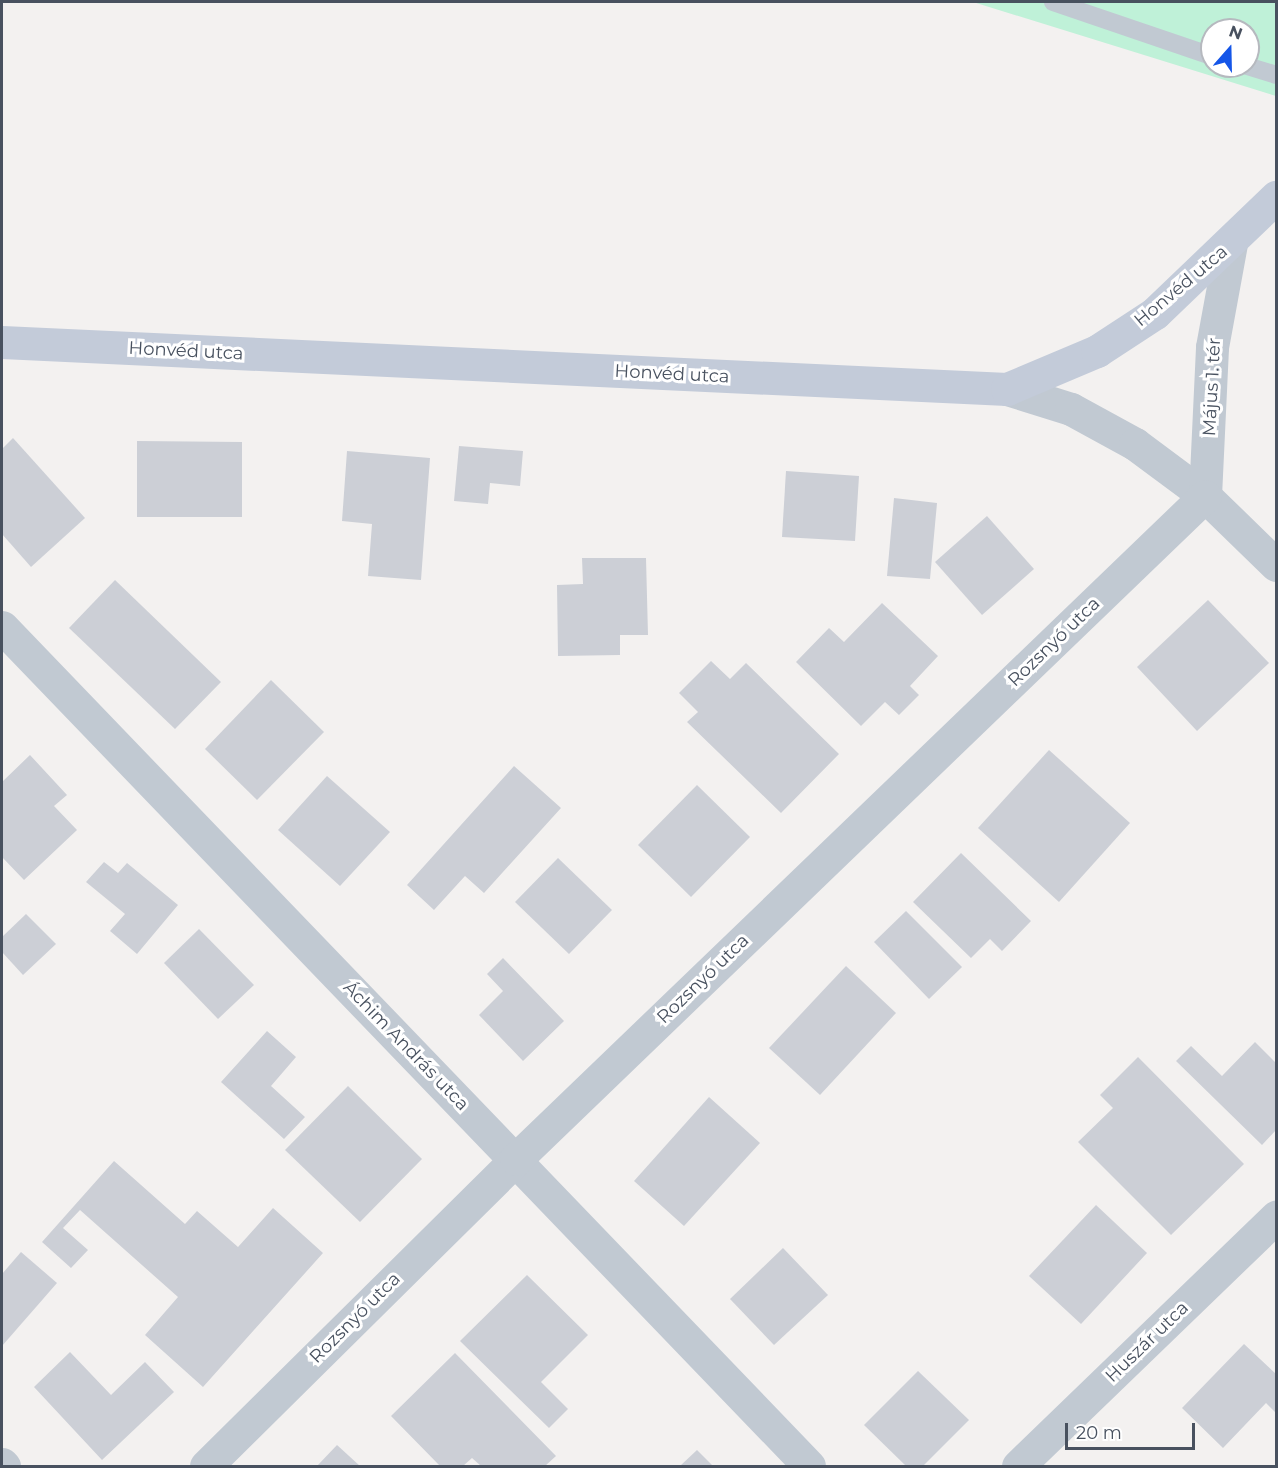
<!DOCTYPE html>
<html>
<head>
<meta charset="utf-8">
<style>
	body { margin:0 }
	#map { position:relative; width:1278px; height:1468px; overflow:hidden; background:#f3f1f0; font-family:Montserrat,sans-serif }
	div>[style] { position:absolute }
	.green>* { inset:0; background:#bff1d8 }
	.building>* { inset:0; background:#cccfd6 }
	.lane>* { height:18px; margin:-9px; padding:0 9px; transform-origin:9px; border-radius:9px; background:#c1c9d2 }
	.street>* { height:33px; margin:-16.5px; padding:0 16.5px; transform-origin:16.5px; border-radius:16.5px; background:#c1c9d2 }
	.secondary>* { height:33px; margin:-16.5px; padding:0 16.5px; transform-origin:16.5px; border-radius:16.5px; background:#c3cbd9 }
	span { translate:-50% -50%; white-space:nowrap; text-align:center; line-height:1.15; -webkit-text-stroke:6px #fff; paint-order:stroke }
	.street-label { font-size:18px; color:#48515f }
	.frame { position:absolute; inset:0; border:3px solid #48515f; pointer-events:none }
	.north { position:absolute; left:1200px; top:18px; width:60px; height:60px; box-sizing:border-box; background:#fff; border:2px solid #b6b9bf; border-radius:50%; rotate:20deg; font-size:16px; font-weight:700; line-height:24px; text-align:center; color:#48515f }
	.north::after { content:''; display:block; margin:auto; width:21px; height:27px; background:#1556e8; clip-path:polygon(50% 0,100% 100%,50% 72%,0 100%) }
	.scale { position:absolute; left:1065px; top:1423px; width:130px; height:27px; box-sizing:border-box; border:3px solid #48515f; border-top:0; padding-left:8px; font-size:18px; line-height:21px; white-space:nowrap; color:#48515f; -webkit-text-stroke:4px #fff; paint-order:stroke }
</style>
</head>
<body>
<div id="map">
	<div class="green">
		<div style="clip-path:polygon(evenodd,973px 2px,1276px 2px,1276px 96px,973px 2px,1212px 30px,1248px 30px,1248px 66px,1212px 66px,1212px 30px)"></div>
	</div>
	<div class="building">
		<div style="clip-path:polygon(13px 438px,85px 518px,31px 567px,2px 534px,2px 449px)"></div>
		<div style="clip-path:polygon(137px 441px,242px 442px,242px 517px,137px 517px)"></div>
		<div style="clip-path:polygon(459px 446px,523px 451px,520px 486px,490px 483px,488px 504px,454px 501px)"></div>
		<div style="clip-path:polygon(347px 451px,430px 458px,421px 580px,368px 576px,372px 524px,342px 521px)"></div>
		<div style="clip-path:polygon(786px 471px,859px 476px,855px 541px,782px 537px)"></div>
		<div style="clip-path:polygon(894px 498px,937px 503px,930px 579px,887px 576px)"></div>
		<div style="clip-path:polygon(987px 516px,1034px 569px,982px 615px,935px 562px)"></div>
		<div style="clip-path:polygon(582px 558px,646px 558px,648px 635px,620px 635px,620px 655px,558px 656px,557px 585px,583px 584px)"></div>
		<div style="clip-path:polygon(115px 580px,221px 682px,175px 729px,69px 628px)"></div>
		<div style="clip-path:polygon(1208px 600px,1269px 663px,1197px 731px,1137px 667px)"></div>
		<div style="clip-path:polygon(882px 603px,938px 656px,910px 686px,919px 695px,899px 715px,885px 702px,861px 726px,796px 662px,829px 628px,844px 642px)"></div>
		<div style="clip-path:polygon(711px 661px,730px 679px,746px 663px,839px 754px,781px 813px,687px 722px,698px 712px,679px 693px)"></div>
		<div style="clip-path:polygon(271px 680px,324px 732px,257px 800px,205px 749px)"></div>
		<div style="clip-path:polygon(1049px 750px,1130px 823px,1059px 902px,978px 828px)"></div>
		<div style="clip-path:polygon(30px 755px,67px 795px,54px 806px,77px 830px,24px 880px,2px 857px,2px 782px)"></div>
		<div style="clip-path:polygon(514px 766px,561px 808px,484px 893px,465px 876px,434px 910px,407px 885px)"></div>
		<div style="clip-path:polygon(327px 776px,390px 832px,340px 886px,278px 830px)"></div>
		<div style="clip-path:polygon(697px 785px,750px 837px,691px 897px,638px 845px)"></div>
		<div style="clip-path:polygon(961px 853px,1031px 921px,1002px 951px,990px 939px,971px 958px,913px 902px)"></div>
		<div style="clip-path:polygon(558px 858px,612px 910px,569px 954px,515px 902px)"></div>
		<div style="clip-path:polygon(104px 862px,118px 873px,127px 863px,178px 905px,137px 954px,110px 931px,125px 914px,86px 882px)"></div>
		<div style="clip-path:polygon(906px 911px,962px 967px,929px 999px,874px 942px)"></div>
		<div style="clip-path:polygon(26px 914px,56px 944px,23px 975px,2px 952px,2px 937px)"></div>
		<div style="clip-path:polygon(199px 929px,254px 985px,218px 1019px,164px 963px)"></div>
		<div style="clip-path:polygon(503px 958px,564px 1021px,523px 1061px,479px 1015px,503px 991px,487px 974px)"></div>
		<div style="clip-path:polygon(846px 966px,896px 1013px,820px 1095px,769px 1048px)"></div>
		<div style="clip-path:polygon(267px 1031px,296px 1057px,271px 1086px,305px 1117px,284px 1139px,221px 1082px)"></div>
		<div style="clip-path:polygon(1255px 1042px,1276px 1063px,1276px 1130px,1262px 1145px,1176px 1061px,1191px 1046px,1222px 1076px)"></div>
		<div style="clip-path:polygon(1138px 1057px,1244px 1164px,1171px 1235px,1078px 1142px,1113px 1108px,1100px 1095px)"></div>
		<div style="clip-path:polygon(348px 1086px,422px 1159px,360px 1222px,285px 1150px)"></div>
		<div style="clip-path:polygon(709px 1097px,760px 1143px,684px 1226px,634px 1181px)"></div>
		<div style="clip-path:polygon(114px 1161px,185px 1224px,197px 1211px,238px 1247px,273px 1208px,323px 1253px,203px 1387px,145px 1335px,178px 1297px,80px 1210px,63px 1228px,88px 1250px,71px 1268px,42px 1242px)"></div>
		<div style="clip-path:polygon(1096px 1205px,1147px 1253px,1081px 1324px,1029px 1276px)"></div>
		<div style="clip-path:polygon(783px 1248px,828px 1295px,774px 1345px,730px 1299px)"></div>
		<div style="clip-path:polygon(21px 1252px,57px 1283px,2px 1346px,2px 1274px)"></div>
		<div style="clip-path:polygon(527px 1275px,588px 1335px,541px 1382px,568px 1409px,549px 1428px,460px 1341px)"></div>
		<div style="clip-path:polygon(1244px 1344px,1276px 1374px,1276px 1413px,1266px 1403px,1223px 1448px,1182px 1408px)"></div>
		<div style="clip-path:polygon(70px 1352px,111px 1395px,145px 1362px,174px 1392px,102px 1460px,34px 1387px)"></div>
		<div style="clip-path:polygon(455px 1353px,556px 1456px,545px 1466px,481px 1466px,472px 1458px,463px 1466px,440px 1466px,391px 1416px)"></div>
		<div style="clip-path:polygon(918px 1371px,969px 1420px,923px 1466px,906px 1466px,864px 1425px)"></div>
		<div style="clip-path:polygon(337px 1445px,360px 1466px,317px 1466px)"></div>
		<div style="clip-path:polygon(697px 1450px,713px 1466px,680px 1466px)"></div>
	</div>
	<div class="lane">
		<div style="left:1053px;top:2px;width:168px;rotate:18.8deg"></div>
		<div style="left:1247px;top:66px;width:30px;rotate:17deg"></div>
	</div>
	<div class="street">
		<div style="left:1007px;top:389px;width:67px;rotate:17.4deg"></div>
		<div style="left:1071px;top:409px;width:73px;rotate:28.7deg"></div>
		<div style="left:1135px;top:444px;width:87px;rotate:36.6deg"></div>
		<div style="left:1205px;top:496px;width:99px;rotate:44.2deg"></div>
		<div style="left:1205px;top:496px;width:149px;rotate:-87.3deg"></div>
		<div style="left:1212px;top:347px;width:106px;rotate:-79.6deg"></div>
		<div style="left:2px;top:627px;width:1164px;rotate:46.11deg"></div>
		<div style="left:2px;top:1464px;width:3px;rotate:45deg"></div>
		<div style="left:206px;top:1466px;width:436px;rotate:-44.7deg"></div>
		<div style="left:516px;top:1159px;width:956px;rotate:-43.9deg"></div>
		<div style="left:1018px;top:1466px;width:359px;rotate:-44deg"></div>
	</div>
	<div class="secondary">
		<div style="left:2px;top:342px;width:1006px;rotate:2.68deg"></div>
		<div style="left:1007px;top:389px;width:98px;rotate:-22.9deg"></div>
		<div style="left:1097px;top:351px;width:69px;rotate:-33.2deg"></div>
		<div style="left:1155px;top:313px;width:168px;rotate:-43.8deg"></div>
	</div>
	<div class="street-label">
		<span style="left:1181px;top:286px;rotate:-40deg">Honvéd utca</span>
		<span style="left:186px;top:351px;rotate:3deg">Honvéd utca</span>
		<span style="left:672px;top:374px;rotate:3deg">Honvéd utca</span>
		<span style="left:1212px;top:387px;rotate:-87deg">Május 1. tér</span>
		<span style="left:1054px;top:642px;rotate:-44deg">Rozsnyó utca</span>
		<span style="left:703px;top:979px;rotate:-44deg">Rozsnyó utca</span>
		<span style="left:406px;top:1046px;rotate:46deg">Áchim András utca</span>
		<span style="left:355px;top:1318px;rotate:-45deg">Rozsnyó utca</span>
		<span style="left:1147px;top:1342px;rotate:-44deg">Huszár utca</span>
	</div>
	<div class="frame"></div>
	<div class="north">N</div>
	<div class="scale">20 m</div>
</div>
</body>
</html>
